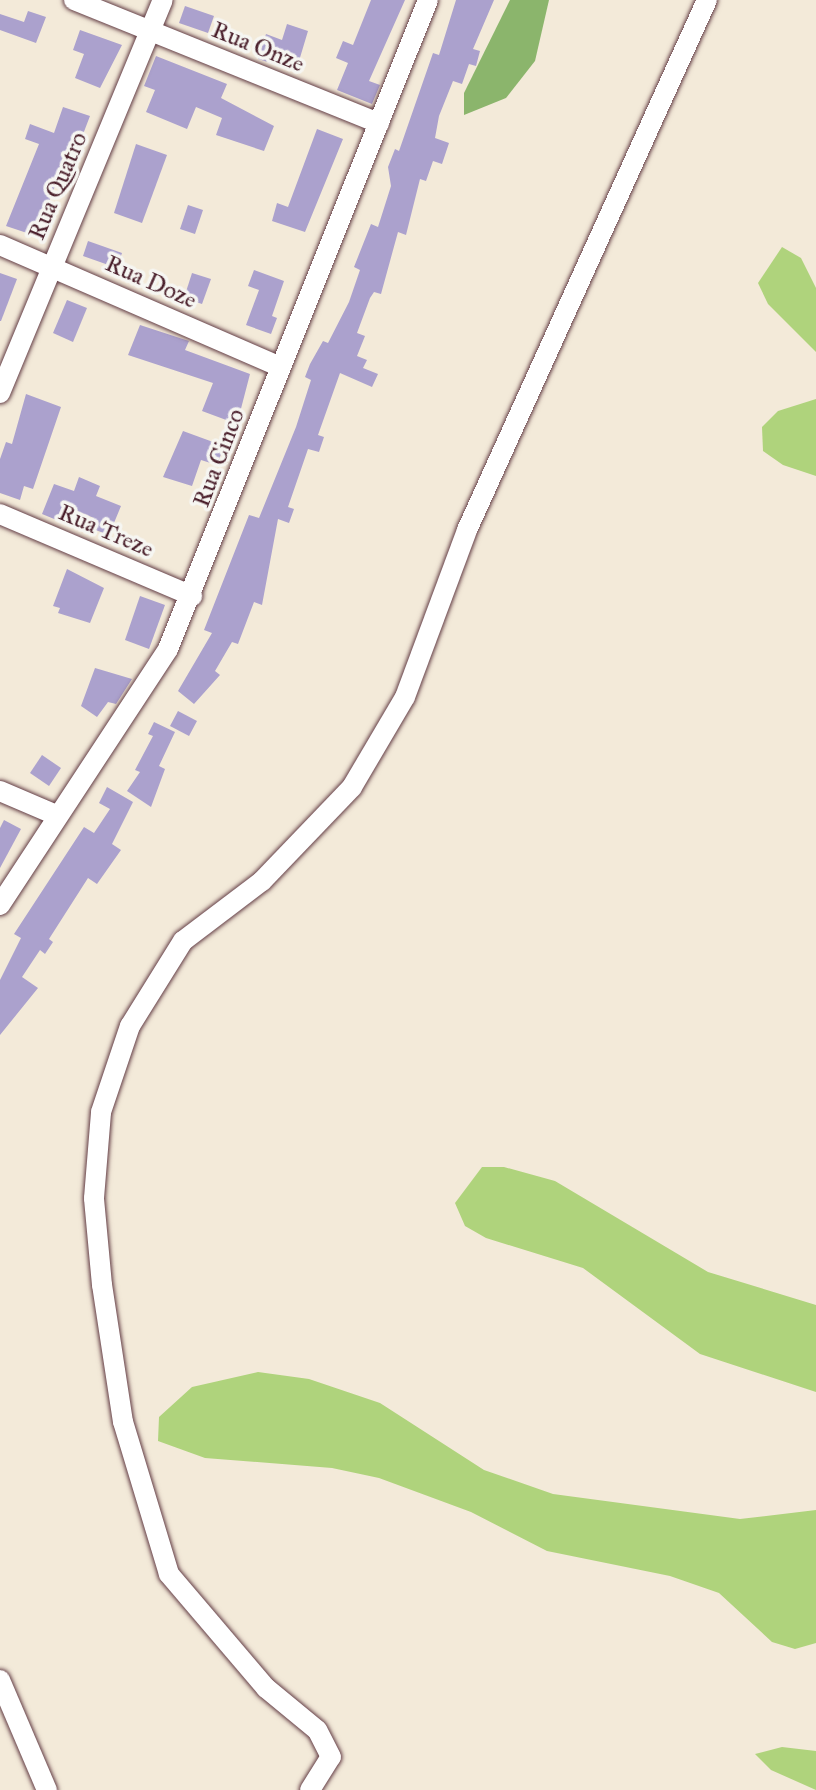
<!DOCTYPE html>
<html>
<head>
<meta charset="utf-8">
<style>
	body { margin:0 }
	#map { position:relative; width:816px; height:1790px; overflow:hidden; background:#f3ead9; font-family:"IM FELL Great Primer",serif }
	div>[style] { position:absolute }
	.green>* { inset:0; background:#afd37c }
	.forest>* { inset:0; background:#8bb56c }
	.building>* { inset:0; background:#aba1cd }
	.roads { filter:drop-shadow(0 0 2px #633d45) drop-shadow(0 0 2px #633d45) }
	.minor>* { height:20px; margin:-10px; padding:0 10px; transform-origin:10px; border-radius:10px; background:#fff }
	span { translate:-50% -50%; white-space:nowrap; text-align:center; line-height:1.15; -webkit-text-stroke:7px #f6f6f2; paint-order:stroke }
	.street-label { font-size:24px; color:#4a1f2b }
</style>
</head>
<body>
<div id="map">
	<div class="green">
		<div style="clip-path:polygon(782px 247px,801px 258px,816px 288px,816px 352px,768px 304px,758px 283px)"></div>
		<div style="clip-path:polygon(816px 399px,816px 476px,783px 465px,763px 451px,762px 427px,778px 411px)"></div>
		<div style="clip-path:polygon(482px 1167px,504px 1167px,555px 1181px,708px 1272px,816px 1305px,816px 1392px,700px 1354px,583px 1268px,486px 1238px,465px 1226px,455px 1203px)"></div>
		<div style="clip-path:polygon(258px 1372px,309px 1379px,380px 1403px,484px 1470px,553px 1494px,740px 1519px,816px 1510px,816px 1643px,795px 1649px,772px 1642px,719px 1593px,670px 1576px,547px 1551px,471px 1512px,379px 1478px,332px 1468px,205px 1458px,158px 1441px,159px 1417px,192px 1387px)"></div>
		<div style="clip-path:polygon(782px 1747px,816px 1751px,816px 1790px,771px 1770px,755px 1754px)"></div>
	</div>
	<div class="forest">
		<div style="clip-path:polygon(510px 0,549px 0,535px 61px,506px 98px,464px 115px,464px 93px)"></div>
	</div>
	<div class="building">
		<div style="clip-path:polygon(371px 0,405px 0,369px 81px,380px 85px,372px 104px,337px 90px,348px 63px,336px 58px,343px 41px,353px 45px)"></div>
		<div style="clip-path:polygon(456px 0,494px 0,473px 49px,480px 51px,476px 66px,469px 64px,462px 84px,453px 81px,439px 116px,435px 138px,449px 143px,442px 164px,433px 161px,426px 181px,420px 179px,406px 235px,398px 232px,381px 294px,374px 292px,370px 298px,357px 333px,365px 336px,357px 356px,367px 360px,363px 368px,378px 374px,372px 387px,340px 373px,318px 435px,324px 437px,319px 452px,308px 449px,288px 507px,294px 509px,289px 523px,278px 519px,262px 605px,254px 602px,238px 644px,232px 642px,215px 671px,220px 675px,194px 704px,178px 691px,212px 633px,204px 630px,249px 515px,259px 518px,296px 427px,311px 380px,305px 377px,310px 364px,323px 341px,328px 343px,349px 302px,360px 270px,354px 267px,371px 224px,378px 227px,391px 186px,388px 167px,395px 149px,399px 151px,433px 53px,439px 55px)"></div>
		<div style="clip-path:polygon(185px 6px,214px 16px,208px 33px,179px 23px)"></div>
		<div style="clip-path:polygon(28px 11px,46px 17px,36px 43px,0 30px,0 14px,24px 22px)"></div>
		<div style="clip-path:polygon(287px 24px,308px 31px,296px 71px,258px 59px,266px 34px,282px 40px)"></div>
		<div style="clip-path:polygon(80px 30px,122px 45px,100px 88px,75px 78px,84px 54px,73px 50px)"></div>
		<div style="clip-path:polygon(156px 56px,227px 84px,221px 98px,274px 126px,264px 151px,216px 135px,222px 118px,196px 107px,187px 129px,146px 112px,155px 90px,144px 86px)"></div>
		<div style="clip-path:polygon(63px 107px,90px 116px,62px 189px,55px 186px,36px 236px,6px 226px,39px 144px,25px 139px,30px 124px,54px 133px)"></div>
		<div style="clip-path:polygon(317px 129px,343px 139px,305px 232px,272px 221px,277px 203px,288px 207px)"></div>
		<div style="clip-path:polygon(136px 144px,167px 155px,142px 223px,114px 213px)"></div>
		<div style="clip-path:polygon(188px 205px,203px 210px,195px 234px,180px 229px)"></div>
		<div style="clip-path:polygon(88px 241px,122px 253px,117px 268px,83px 256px)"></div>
		<div style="clip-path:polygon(254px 270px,284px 281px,272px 316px,277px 318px,271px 334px,246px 325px,259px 290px,248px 286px)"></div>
		<div style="clip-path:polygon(0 273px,17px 279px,1px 321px,0 321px)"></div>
		<div style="clip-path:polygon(192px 273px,211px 279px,202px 304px,184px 298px)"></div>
		<div style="clip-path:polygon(67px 300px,87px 308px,73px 342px,53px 333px)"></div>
		<div style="clip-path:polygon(140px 325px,189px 341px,185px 350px,250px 374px,237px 424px,202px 411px,213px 383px,128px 355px)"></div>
		<div style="clip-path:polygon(26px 394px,61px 407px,33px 489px,24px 486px,20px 500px,0 493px,0 459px,6px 442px,12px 444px)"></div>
		<div style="clip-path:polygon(183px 431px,224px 446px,217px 465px,201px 460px,192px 486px,163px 477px)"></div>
		<div style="clip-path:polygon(79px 477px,100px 486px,96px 496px,121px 506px,109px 535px,90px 528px,94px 518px,65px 506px,59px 521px,42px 514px,54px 484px,74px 491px)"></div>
		<div style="clip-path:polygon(67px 569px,104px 588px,90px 623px,58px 613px,60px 608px,53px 606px)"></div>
		<div style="clip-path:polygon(140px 596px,165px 605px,149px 649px,125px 640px)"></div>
		<div style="clip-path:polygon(95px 668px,132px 679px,116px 704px,108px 702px,97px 717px,81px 706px)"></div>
		<div style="clip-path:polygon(178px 711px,197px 721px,189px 736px,170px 726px)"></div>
		<div style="clip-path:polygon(154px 722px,175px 732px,159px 766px,165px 769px,151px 807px,127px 791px,140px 772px,135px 770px,153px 736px,148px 734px)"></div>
		<div style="clip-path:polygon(42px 755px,61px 768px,49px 786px,30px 773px)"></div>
		<div style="clip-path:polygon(107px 787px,133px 802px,112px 844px,121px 850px,97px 884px,88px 878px,49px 939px,53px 942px,45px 954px,40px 950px,22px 977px,38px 988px,0 1035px,0 980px,21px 938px,14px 934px,84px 827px,94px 833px,110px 809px,99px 803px)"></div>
		<div style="clip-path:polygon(4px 820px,21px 829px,0 868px,0 828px)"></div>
	</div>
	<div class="roads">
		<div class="minor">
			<div style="left:74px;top:0;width:329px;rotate:22deg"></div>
			<div style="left:0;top:245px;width:305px;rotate:23.5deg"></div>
			<div style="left:0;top:393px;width:425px;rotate:-67.5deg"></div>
			<div style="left:0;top:514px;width:209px;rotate:23.1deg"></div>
			<div style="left:0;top:791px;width:61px;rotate:23.2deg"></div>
			<div style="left:0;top:905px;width:306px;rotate:-56.7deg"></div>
			<div style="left:168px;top:649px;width:699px;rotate:-68.17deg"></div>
			<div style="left:0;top:1680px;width:120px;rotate:66.9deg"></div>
			<div style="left:310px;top:1790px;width:39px;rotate:-58deg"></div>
			<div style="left:331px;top:1757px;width:30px;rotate:-117deg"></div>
			<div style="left:317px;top:1730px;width:66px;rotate:-140.5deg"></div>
			<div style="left:266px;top:1688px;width:150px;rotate:-130.4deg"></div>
			<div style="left:169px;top:1574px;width:159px;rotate:-106.8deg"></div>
			<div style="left:123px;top:1422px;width:139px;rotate:-98.7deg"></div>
			<div style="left:102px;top:1285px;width:87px;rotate:-95.3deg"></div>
			<div style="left:94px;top:1198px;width:86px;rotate:-85.3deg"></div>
			<div style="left:101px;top:1112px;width:91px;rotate:-71.4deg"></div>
			<div style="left:130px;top:1026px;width:100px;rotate:-58.1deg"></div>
			<div style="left:183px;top:941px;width:99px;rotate:-37.2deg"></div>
			<div style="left:262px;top:881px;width:130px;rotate:-46.2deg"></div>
			<div style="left:352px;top:787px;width:104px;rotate:-59.5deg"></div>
			<div style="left:405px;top:697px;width:178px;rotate:-69.6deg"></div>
			<div style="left:467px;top:530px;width:582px;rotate:-65.64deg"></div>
		</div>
	</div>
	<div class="street-label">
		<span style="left:258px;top:47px;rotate:22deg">Rua Onze</span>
		<span style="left:58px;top:186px;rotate:-67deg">Rua Quatro</span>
		<span style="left:151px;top:282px;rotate:24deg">Rua Doze</span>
		<span style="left:219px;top:458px;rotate:-69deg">Rua Cinco</span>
		<span style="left:106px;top:531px;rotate:23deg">Rua Treze</span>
	</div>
</div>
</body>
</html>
